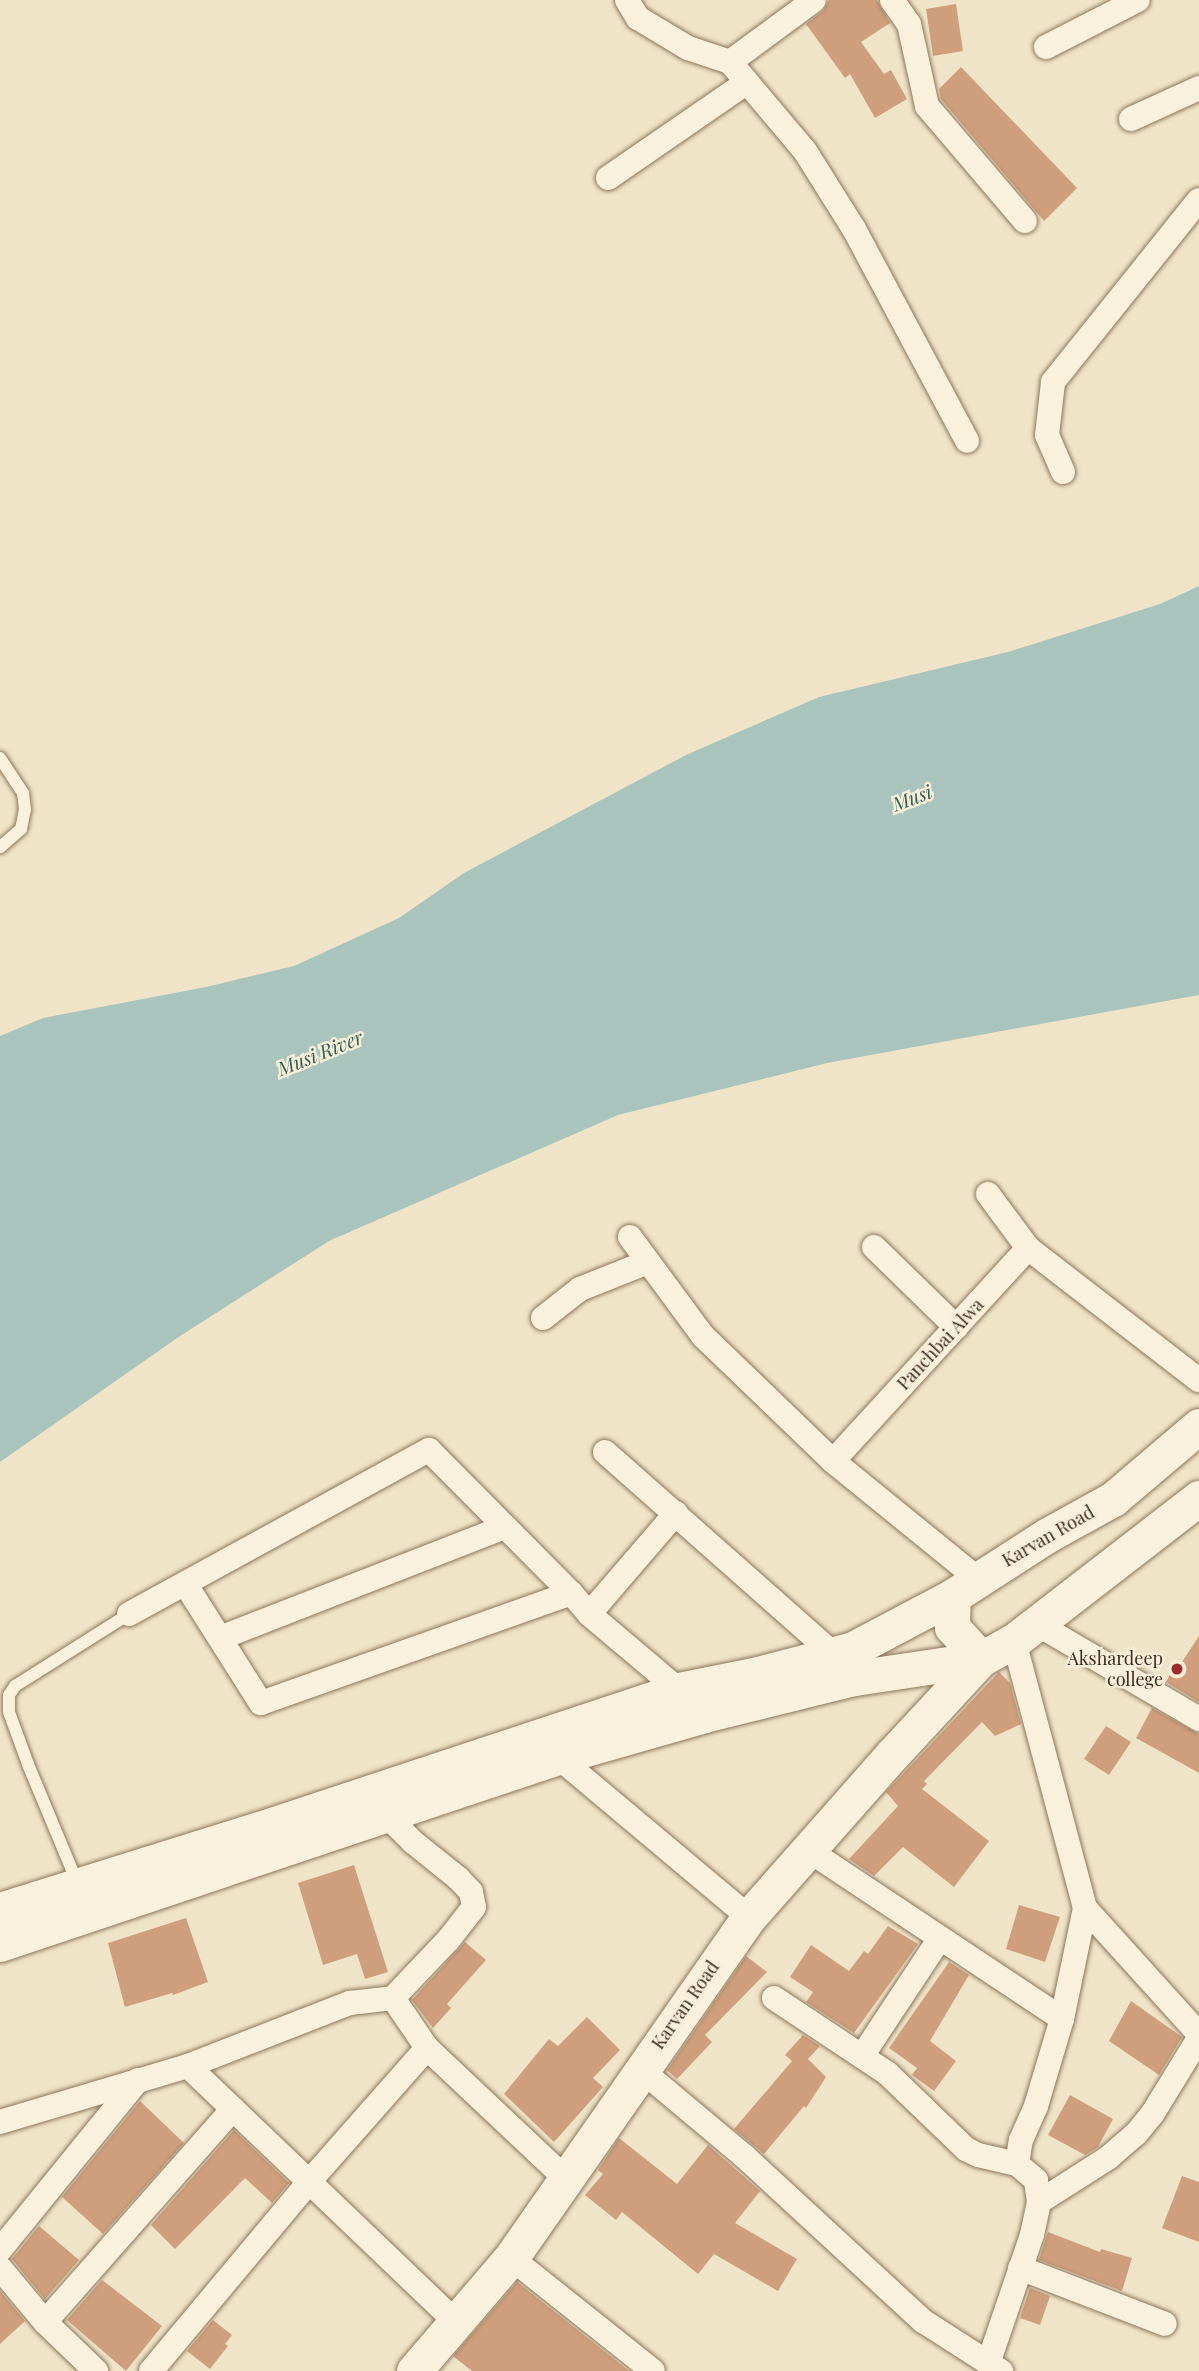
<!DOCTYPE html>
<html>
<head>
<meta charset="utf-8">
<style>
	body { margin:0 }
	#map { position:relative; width:1199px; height:2371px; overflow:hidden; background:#f0e4c8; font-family:"Playfair Display",serif }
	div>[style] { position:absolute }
	.water>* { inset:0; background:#a9c4bc }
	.building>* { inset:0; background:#cf9f7d }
	.roads { filter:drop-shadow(0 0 2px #8d765c) drop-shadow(0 0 2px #8d765c) }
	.lane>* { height:12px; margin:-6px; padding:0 6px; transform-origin:6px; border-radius:6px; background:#faf1dc }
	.street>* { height:24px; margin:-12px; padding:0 12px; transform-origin:12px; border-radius:12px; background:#faf1dc }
	.secondary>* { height:35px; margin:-17.5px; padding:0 17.5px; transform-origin:17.5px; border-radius:17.5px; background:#faf1dc }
	.dots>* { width:19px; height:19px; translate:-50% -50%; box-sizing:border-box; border:4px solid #f7eed8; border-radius:50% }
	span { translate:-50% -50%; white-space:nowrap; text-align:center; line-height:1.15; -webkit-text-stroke:5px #f7eed8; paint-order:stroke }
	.street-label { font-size:18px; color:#3d2e20 }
	.poi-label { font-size:18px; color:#3d2e20 }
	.right { translate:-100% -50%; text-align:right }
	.water-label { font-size:19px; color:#2f5d5a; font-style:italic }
</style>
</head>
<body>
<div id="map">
	<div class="water">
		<div style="clip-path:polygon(1199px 586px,1199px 995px,827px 1063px,618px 1115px,329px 1241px,177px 1338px,0 1462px,0 1036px,43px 1018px,206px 987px,294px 966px,399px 918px,464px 873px,686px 755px,819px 697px,1008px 652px,1160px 604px)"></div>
	</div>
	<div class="building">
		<div style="clip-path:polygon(829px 0,877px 0,890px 23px,861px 42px,884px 74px,891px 70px,907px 99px,875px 118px,850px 74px,845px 78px,806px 24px,823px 11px)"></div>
		<div style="clip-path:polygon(956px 4px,963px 51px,933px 56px,926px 9px)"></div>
		<div style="clip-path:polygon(961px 67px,1077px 188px,1044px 221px,941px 99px,939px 89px)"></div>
		<div style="clip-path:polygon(1199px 1636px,1199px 1702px,1166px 1682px,1178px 1659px,1182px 1662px)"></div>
		<div style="clip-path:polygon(999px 1672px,1010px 1683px,1021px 1724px,995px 1736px,982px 1722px,924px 1781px,927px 1784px,922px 1789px,989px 1841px,954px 1887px,903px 1847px,874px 1876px,849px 1859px,898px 1806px,886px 1792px)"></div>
		<div style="clip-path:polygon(1152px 1708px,1199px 1734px,1199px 1773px,1136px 1738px)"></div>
		<div style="clip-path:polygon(1106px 1726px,1131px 1742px,1109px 1775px,1084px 1759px)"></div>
		<div style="clip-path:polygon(354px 1865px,388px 1972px,365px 1979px,357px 1954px,323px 1965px,298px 1883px)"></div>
		<div style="clip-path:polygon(1019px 1905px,1060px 1917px,1045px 1962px,1006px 1949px)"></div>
		<div style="clip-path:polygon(186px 1918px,208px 1982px,173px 1995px,172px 1993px,125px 2007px,108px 1943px)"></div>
		<div style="clip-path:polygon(888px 1926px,918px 1944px,854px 2033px,806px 2002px,813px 1992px,790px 1977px,811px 1945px,849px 1971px,864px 1951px,868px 1954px)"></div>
		<div style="clip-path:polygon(465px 1942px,486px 1960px,447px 2004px,451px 2008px,433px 2028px,412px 2000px)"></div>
		<div style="clip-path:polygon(746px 1956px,767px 1972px,705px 2035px,712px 2042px,677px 2079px,667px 2070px)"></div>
		<div style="clip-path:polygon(949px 1962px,969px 1975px,930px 2041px,956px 2061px,934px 2091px,912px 2075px,917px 2068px,889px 2048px)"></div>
		<div style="clip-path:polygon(1131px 2001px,1182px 2037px,1159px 2075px,1109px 2041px)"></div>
		<div style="clip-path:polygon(587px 2017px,620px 2050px,593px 2078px,603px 2087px,554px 2142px,504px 2094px,549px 2039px,558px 2046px)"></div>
		<div style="clip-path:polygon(803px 2035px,820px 2046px,808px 2059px,826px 2077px,806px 2108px,804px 2106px,764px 2154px,734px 2129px,792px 2061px,785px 2055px)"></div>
		<div style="clip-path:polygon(1070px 2095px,1113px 2119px,1098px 2147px,1085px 2155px,1048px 2135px)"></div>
		<div style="clip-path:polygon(140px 2101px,184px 2143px,103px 2234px,62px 2197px)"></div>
		<div style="clip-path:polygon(234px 2130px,289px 2183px,272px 2203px,245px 2178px,175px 2249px,151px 2225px)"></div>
		<div style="clip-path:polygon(619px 2138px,677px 2184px,708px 2145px,760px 2191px,735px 2223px,797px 2259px,778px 2291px,714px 2254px,698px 2274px,622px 2212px,616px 2220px,585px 2195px,603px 2174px,598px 2170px)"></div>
		<div style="clip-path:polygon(1182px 2176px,1199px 2182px,1199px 2242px,1162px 2228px)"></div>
		<div style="clip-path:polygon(39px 2226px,79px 2260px,45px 2299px,12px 2259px)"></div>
		<div style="clip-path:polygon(1048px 2232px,1100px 2252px,1101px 2249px,1132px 2258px,1122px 2291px,1039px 2260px)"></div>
		<div style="clip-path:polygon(102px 2280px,162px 2326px,126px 2371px,67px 2320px)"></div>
		<div style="clip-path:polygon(517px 2282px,629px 2371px,472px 2371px,453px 2356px)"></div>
		<div style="clip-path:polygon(1030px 2288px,1050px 2296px,1040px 2325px,1020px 2318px)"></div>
		<div style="clip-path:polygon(0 2291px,25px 2321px,0 2344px)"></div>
		<div style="clip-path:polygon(213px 2320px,232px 2335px,225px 2344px,228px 2346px,210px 2369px,187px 2351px)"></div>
	</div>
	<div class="roads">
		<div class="lane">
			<div style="left:0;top:758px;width:42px;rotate:56.7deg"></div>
			<div style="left:23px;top:793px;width:16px;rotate:83deg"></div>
			<div style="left:25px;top:809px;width:20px;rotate:101deg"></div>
			<div style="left:21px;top:829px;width:28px;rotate:139deg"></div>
			<div style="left:77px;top:1882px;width:128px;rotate:-112.6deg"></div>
			<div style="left:28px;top:1764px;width:55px;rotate:-110.1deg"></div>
			<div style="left:9px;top:1712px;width:17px;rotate:-90deg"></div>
			<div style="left:9px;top:1695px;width:11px;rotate:-56deg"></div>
			<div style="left:15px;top:1686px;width:135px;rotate:-32.3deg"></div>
		</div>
		<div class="street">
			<div style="left:627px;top:0;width:21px;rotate:59deg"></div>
			<div style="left:638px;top:18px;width:58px;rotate:31deg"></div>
			<div style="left:688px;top:48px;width:44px;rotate:18.4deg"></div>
			<div style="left:730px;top:62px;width:116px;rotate:49.9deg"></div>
			<div style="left:805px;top:151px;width:92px;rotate:57.9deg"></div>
			<div style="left:854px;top:229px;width:240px;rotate:61.9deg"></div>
			<div style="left:892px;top:0;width:29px;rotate:55deg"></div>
			<div style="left:909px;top:24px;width:84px;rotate:77.6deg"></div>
			<div style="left:927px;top:106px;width:151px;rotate:49.6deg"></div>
			<div style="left:1046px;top:47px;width:103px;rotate:-27.1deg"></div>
			<div style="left:730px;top:62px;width:104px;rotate:-36.4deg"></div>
			<div style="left:1131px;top:119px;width:75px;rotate:-24.5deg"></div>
			<div style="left:608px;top:178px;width:169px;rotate:-34.6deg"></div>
			<div style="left:1063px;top:472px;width:40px;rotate:-113.4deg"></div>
			<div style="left:1047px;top:435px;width:53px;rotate:-83.5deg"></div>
			<div style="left:1053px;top:382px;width:233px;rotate:-51.3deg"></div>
			<div style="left:988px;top:1194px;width:67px;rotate:53.5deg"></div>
			<div style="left:630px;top:1237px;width:123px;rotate:53.6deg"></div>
			<div style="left:703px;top:1336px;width:180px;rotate:43.9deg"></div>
			<div style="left:874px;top:1247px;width:115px;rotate:44.3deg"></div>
			<div style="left:543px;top:1318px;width:47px;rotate:-38.1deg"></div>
			<div style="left:580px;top:1289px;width:73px;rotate:-21.7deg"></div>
			<div style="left:605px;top:1452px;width:305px;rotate:41.5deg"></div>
			<div style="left:676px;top:1513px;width:133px;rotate:130.7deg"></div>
			<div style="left:589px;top:1614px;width:118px;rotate:40.2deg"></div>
			<div style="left:978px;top:1579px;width:187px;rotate:-140.9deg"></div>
			<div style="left:833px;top:1461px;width:289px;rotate:-47.5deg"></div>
			<div style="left:1028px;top:1248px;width:216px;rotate:37.7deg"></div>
			<div style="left:186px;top:1585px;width:140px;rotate:57.6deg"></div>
			<div style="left:261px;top:1703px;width:329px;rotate:-19.5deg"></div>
			<div style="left:571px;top:1593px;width:28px;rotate:49deg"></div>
			<div style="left:129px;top:1614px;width:342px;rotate:-28.7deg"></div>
			<div style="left:429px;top:1450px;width:202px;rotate:45.2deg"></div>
			<div style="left:1037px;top:1624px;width:188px;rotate:30.4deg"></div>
			<div style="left:220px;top:1638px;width:306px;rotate:-21.3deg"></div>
			<div style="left:1014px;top:1641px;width:276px;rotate:75.1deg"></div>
			<div style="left:1085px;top:1908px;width:170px;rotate:47.9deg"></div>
			<div style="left:558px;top:1757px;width:249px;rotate:40deg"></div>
			<div style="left:386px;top:1815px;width:38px;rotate:45deg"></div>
			<div style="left:413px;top:1842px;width:58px;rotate:38.7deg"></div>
			<div style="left:458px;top:1878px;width:19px;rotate:47deg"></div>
			<div style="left:471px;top:1892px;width:15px;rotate:79deg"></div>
			<div style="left:474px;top:1907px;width:41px;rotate:128deg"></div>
			<div style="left:449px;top:1939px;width:81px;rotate:133.5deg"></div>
			<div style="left:808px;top:1850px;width:305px;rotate:33.6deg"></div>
			<div style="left:774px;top:1998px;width:136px;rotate:33.6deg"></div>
			<div style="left:887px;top:2073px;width:110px;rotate:43.9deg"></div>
			<div style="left:966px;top:2149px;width:13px;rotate:27deg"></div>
			<div style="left:978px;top:2155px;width:40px;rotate:13deg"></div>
			<div style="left:862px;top:2056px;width:141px;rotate:-56.5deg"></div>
			<div style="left:188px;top:2066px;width:369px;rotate:43.7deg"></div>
			<div style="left:640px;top:2069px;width:136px;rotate:39.9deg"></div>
			<div style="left:744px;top:2156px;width:243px;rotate:42.7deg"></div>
			<div style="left:923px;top:2321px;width:93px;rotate:32.7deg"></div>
			<div style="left:0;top:2122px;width:196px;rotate:-16.6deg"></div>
			<div style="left:188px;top:2066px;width:174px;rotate:-21.3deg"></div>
			<div style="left:350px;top:2003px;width:43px;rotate:-6.6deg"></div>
			<div style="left:393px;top:1998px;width:60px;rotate:55.8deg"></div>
			<div style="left:427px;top:2048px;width:190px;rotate:43.3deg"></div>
			<div style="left:1039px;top:2202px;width:82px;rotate:-32.5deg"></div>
			<div style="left:1108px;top:2158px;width:37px;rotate:-41deg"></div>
			<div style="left:1136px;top:2134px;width:27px;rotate:-51deg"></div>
			<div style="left:1153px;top:2113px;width:88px;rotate:-58.5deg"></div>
			<div style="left:0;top:2250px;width:219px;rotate:-50.9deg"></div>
			<div style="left:511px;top:2258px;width:181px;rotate:38.5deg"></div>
			<div style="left:0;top:2268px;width:70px;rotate:50.2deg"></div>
			<div style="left:45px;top:2322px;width:71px;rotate:43.9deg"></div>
			<div style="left:1020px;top:2268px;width:155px;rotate:21.1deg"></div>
			<div style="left:45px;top:2322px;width:284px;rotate:-48.6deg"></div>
			<div style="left:988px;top:2364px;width:136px;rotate:-71.2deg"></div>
			<div style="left:1032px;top:2235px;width:34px;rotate:-78deg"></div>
			<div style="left:1039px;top:2202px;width:22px;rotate:-98deg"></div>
			<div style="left:1036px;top:2180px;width:25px;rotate:-140deg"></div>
			<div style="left:1017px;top:2164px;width:24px;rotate:-81deg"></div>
			<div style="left:1021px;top:2140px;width:37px;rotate:-66deg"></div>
			<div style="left:1036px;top:2106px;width:91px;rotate:-73.4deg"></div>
			<div style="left:1062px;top:2019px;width:113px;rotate:-78.3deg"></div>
			<div style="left:151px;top:2371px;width:245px;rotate:-50.1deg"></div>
			<div style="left:308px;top:2183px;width:180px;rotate:-48.6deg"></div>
		</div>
		<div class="secondary">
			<div style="left:953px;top:1596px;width:31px;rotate:92deg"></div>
			<div style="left:952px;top:1627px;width:43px;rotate:47.8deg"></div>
			<div style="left:0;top:1910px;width:268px;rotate:-17.4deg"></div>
			<div style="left:256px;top:1830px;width:446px;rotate:-18.3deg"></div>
			<div style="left:679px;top:1690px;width:81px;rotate:-11.4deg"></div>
			<div style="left:758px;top:1674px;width:98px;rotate:-14.7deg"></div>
			<div style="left:853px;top:1649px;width:113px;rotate:-27.9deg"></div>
			<div style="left:953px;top:1596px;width:111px;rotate:-32.8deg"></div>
			<div style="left:1046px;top:1536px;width:77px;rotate:-28.9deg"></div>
			<div style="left:1113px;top:1499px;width:113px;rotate:-40.3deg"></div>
			<div style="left:0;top:1944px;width:589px;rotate:-18.53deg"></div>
			<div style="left:558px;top:1757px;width:152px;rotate:-16deg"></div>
			<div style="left:704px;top:1715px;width:154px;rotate:-13.9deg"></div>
			<div style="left:854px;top:1678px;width:128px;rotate:-8.5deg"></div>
			<div style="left:414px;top:2371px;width:149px;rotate:-49.4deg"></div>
			<div style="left:511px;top:2258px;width:416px;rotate:-55.1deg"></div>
			<div style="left:749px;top:1917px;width:216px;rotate:-48.6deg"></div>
			<div style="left:892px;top:1755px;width:131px;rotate:-47.2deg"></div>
			<div style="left:981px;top:1659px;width:38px;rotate:-29deg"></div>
			<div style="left:1014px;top:1641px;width:234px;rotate:-37.7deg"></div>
		</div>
	</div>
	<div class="dots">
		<div style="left:1177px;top:1669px;background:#9e2a2b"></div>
	</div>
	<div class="street-label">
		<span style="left:940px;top:1344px;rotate:-47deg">Panchbai Alwa</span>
		<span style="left:1048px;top:1536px;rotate:-30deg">Karvan Road</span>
		<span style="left:685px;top:2005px;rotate:-55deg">Karvan Road</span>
	</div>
	<div class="poi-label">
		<span class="right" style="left:1163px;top:1669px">Akshardeep<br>college</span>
	</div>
	<div class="water-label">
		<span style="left:912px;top:798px;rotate:-21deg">Musi</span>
		<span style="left:320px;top:1053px;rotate:-22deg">Musi River</span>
	</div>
</div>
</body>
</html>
